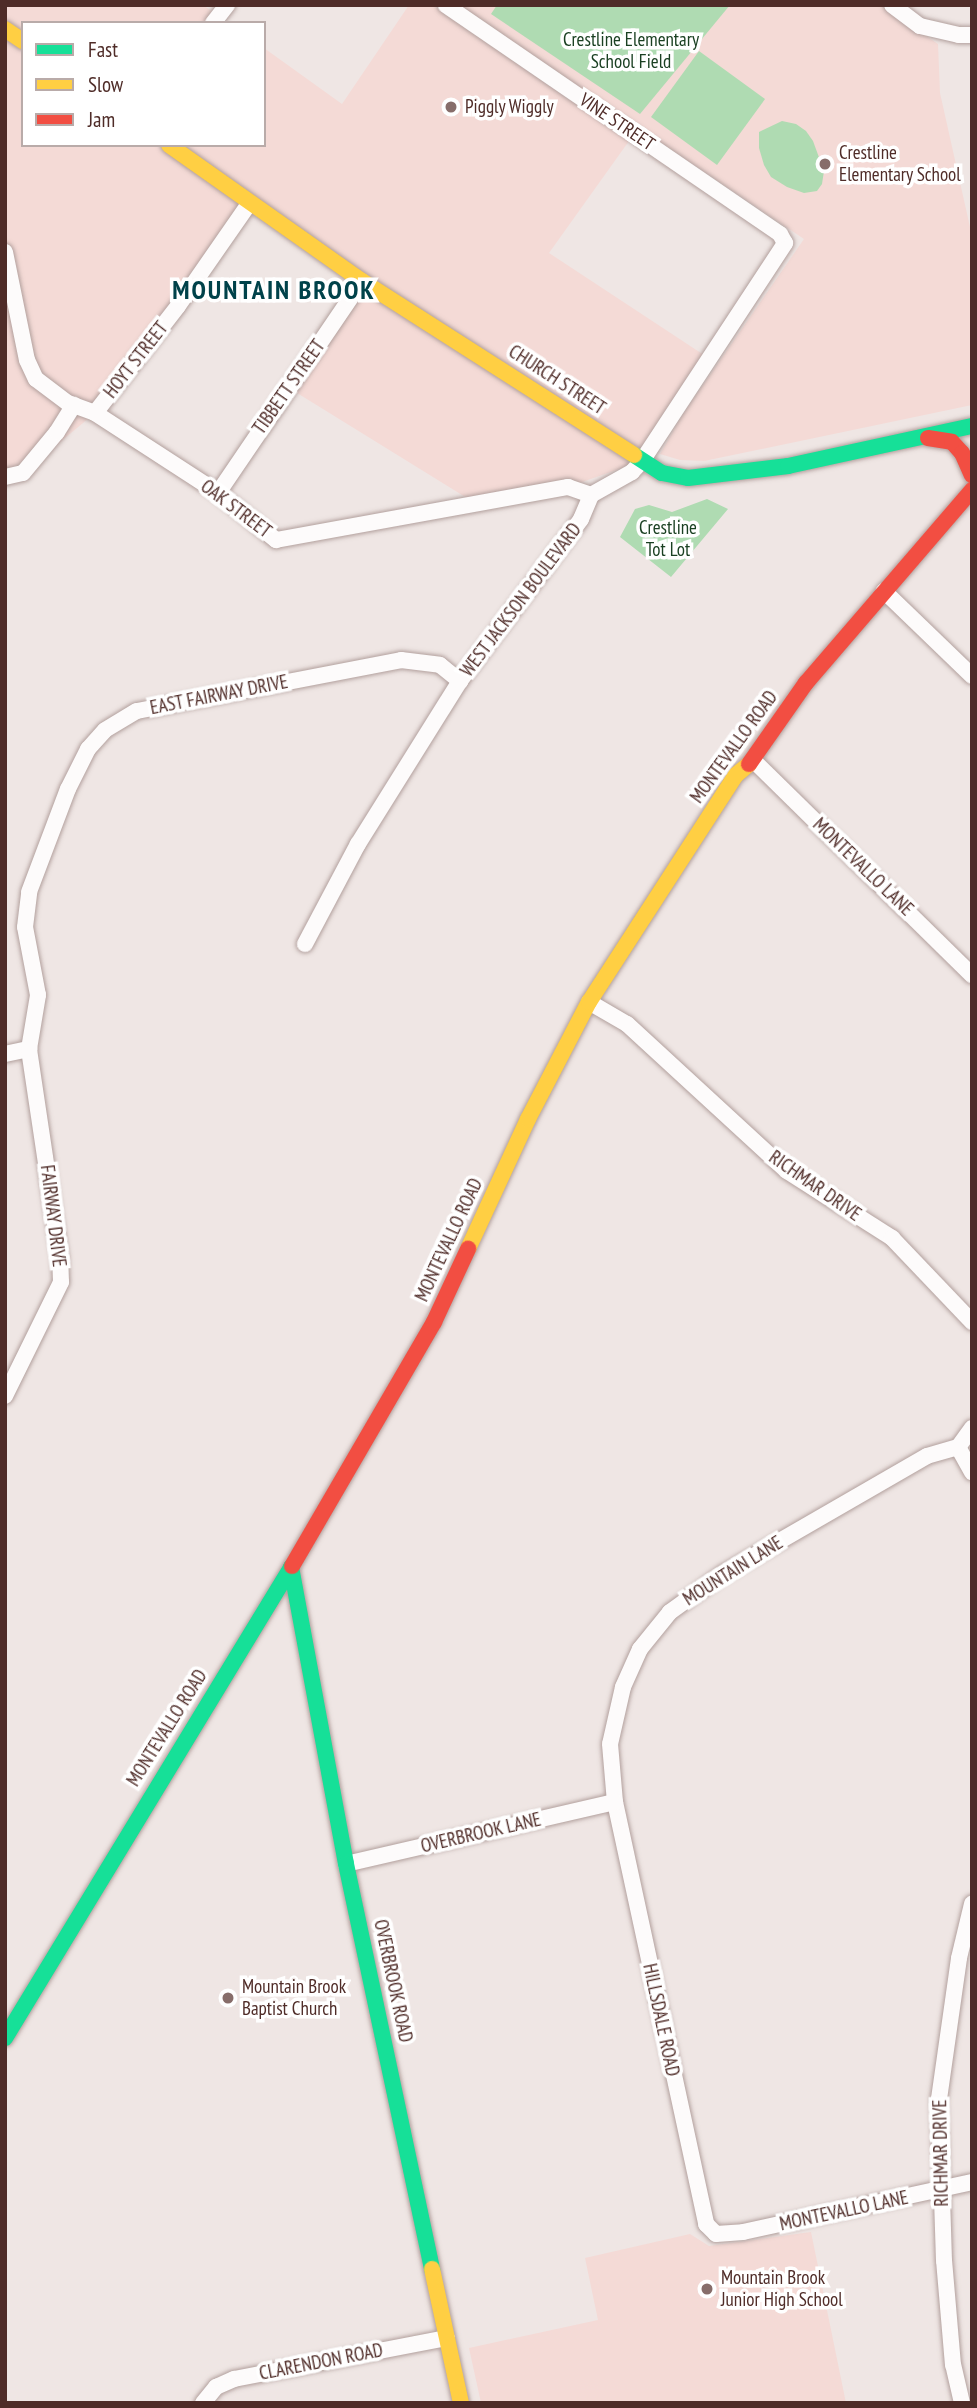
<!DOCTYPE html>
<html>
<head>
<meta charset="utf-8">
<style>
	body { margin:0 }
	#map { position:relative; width:977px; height:2408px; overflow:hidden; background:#efe6e4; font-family:"PT Sans Narrow",sans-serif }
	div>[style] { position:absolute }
	.built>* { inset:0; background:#f4dad6 }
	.green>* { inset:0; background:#afdbb2 }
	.roads { filter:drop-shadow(0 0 2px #b2a09d) drop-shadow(0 0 2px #b2a09d) }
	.street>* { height:16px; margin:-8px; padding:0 8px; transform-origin:8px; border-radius:8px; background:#fdfbfb }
	.fast>* { height:16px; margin:-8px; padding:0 8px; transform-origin:8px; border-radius:8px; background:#16e098 }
	.slow>* { height:16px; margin:-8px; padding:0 8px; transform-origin:8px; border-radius:8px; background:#ffcf43 }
	.jam>* { height:16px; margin:-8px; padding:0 8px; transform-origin:8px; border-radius:8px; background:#f24e42 }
	.dots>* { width:19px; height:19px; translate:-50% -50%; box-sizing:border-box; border:4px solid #fff; border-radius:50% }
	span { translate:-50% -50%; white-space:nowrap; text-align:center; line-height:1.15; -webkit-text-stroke:7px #fff; paint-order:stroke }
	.park-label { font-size:19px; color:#1a4022 }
	.poi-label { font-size:19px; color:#4f2c28 }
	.left { translate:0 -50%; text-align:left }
	.street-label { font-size:19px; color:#4f2c28 }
	.district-label { font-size:26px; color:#00424a; font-weight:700; letter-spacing:2px }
	.frame { position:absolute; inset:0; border:7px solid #4f2c28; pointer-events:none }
	.legend { position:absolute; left:21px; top:21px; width:245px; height:126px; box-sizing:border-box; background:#fff; border:2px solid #b9aba9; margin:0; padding:9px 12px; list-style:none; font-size:21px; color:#4f2c28 }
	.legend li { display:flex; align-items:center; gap:14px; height:35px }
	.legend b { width:35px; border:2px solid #b9aba9 }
</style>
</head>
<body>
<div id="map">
	<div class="built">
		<div style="clip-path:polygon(5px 5px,203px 5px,228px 23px,23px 23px,23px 145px,264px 145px,264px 48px,342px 104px,409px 5px,432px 5px,629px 141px,549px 253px,710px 359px,642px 461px,568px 487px,475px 503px,289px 388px,363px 281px,249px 204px,95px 413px,23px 473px,5px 479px)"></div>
		<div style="clip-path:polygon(456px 5px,881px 5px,938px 44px,940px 93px,972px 236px,972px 405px,704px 461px,680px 460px,660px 454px,683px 414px,804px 239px)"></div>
		<div style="clip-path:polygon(811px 2232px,846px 2403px,481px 2403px,469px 2348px,598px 2320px,585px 2258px,690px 2234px,709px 2246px)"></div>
	</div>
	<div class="green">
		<div style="clip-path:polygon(497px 5px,730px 5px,640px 114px,491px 14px)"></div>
		<div style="clip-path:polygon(699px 51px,765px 99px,717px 165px,651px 117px)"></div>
		<div style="clip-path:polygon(782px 121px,796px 124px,806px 131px,813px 141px,824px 171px,822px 184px,817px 191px,804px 193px,787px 187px,771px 177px,764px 165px,759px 148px,759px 132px)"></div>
		<div style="clip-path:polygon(707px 499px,728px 509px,671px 577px,620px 537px,635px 509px,649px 505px,672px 512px)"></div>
	</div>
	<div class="roads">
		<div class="street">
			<div style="left:892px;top:5px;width:35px;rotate:37deg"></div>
			<div style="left:920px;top:26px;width:40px;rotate:13deg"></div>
			<div style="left:959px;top:35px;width:13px"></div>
			<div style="left:213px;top:23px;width:23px;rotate:-52deg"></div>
			<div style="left:5px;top:252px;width:110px;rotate:78.5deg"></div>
			<div style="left:27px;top:360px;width:21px;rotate:65deg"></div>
			<div style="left:36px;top:379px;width:40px;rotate:37deg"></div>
			<div style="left:68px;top:403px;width:29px;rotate:20deg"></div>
			<div style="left:95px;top:413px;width:147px;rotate:33deg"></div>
			<div style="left:218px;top:493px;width:75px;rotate:39deg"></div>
			<div style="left:276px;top:540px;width:297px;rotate:-10.3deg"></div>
			<div style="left:568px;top:487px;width:24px;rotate:19deg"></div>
			<div style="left:95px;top:413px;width:135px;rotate:-52.2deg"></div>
			<div style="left:178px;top:306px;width:124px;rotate:-55.2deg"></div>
			<div style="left:5px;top:477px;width:18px;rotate:-13deg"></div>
			<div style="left:23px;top:473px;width:53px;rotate:-50.3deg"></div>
			<div style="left:57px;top:432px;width:32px;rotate:-58deg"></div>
			<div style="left:218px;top:493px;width:256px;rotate:-55.8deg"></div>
			<div style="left:884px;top:591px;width:122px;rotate:44deg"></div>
			<div style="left:753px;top:760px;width:307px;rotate:44.5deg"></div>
			<div style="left:305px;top:944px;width:113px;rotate:-62.1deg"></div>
			<div style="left:358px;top:844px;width:192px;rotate:-58deg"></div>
			<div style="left:460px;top:681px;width:202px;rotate:-53.2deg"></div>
			<div style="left:581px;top:519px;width:26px;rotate:-67deg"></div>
			<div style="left:591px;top:495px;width:47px;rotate:-29.3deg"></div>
			<div style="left:632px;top:472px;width:15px;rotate:-48deg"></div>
			<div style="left:642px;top:461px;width:261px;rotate:-56.7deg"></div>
			<div style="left:785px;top:243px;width:10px;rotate:-119deg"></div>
			<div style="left:780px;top:234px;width:405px;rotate:-145.6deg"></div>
			<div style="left:589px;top:1002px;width:44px;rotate:30.1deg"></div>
			<div style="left:627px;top:1024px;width:217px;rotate:42.6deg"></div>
			<div style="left:787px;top:1171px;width:125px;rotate:32.5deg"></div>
			<div style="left:892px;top:1238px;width:116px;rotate:46.4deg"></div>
			<div style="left:5px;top:1054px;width:25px;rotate:-12deg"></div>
			<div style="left:5px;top:1396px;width:127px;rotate:-63.8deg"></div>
			<div style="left:61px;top:1282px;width:25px;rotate:-92deg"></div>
			<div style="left:60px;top:1257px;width:210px;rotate:-98.5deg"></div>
			<div style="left:29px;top:1049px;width:55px;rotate:-80.5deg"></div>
			<div style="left:38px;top:995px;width:69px;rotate:-100.8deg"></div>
			<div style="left:25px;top:927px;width:35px;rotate:-83deg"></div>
			<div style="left:29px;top:892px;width:110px;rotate:-69.3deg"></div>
			<div style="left:68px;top:789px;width:45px;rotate:-63.4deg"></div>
			<div style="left:88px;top:749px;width:25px;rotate:-48deg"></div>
			<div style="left:105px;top:730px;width:37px;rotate:-31deg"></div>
			<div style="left:137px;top:711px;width:269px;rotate:-10.9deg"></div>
			<div style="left:401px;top:660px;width:39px;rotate:7deg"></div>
			<div style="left:440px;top:665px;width:26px;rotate:39deg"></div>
			<div style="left:972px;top:1428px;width:24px;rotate:126deg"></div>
			<div style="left:958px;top:1447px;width:32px;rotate:164deg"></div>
			<div style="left:927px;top:1456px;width:234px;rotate:150deg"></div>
			<div style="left:724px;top:1573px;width:67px;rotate:144.2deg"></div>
			<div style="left:670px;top:1612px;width:48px;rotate:129deg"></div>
			<div style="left:640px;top:1649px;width:42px;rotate:114.1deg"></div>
			<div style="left:623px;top:1687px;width:58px;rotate:102.8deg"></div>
			<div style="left:610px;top:1744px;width:58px;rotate:85.1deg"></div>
			<div style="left:615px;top:1802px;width:432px;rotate:77.8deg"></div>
			<div style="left:706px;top:2224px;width:14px;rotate:45deg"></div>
			<div style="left:716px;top:2234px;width:27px;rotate:-4deg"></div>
			<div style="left:743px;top:2232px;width:234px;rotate:-12.3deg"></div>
			<div style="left:958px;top:1447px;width:29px;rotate:61deg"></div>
			<div style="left:346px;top:1864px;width:276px;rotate:-13deg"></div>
			<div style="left:203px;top:2403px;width:21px;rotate:-51deg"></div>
			<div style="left:216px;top:2387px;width:20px;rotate:-24deg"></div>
			<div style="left:234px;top:2379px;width:217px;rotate:-10.9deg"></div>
			<div style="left:962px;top:2403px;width:39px;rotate:-103deg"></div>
			<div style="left:953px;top:2365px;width:104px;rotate:-94.9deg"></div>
			<div style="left:944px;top:2261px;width:162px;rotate:-91.8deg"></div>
			<div style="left:939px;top:2099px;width:142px;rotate:-81.9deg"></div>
			<div style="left:959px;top:1958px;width:56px;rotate:-76.5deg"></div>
		</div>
		<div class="fast">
			<div style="left:634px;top:455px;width:33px;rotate:33deg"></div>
			<div style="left:662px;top:473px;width:26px;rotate:11deg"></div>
			<div style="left:688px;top:478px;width:101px;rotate:-6.8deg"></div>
			<div style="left:788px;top:466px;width:188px;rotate:-12.3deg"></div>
			<div style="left:291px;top:1567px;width:302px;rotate:79.5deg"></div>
			<div style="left:346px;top:1864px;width:414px;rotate:78deg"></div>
			<div style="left:5px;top:2038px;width:552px;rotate:-58.7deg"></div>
		</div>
		<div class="slow">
			<div style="left:5px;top:29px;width:22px;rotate:34deg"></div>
			<div style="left:169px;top:145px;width:236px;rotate:35.2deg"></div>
			<div style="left:362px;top:281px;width:323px;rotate:32.6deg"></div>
			<div style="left:468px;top:1249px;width:143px;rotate:-65.2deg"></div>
			<div style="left:528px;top:1119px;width:132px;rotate:-62.5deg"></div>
			<div style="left:589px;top:1002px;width:270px;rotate:-57.1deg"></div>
			<div style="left:736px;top:775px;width:17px;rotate:-40deg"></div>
			<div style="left:432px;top:2269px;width:137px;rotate:77.8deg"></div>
		</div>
		<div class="jam">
			<div style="left:928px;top:438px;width:24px;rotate:9deg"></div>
			<div style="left:952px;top:442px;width:15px;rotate:48deg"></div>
			<div style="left:962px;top:453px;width:24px;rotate:66deg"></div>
			<div style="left:749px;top:764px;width:99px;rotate:-54.9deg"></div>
			<div style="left:806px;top:683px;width:255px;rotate:-49.3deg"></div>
			<div style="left:292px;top:1566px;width:282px;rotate:-59.8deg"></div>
			<div style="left:434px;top:1322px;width:81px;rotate:-65deg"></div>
		</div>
	</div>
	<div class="dots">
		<div style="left:451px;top:107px;background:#876d6a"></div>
		<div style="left:825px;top:164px;background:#876d6a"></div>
		<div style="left:228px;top:1998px;background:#876d6a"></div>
		<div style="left:707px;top:2289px;background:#876d6a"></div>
	</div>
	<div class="park-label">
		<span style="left:631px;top:51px">Crestline Elementary<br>School Field</span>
		<span style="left:668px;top:539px">Crestline<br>Tot Lot</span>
	</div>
	<div class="poi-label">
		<span class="left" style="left:465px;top:107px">Piggly Wiggly</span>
		<span class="left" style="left:839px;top:164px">Crestline<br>Elementary School</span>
		<span class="left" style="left:242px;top:1998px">Mountain Brook<br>Baptist Church</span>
		<span class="left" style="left:721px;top:2289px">Mountain Brook<br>Junior High School</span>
	</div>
	<div class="street-label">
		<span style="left:617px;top:122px;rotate:34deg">VINE STREET</span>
		<span style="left:136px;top:360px;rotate:-52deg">HOYT STREET</span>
		<span style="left:557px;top:380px;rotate:33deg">CHURCH STREET</span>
		<span style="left:289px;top:387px;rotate:-55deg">TIBBETT STREET</span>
		<span style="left:236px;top:509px;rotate:37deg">OAK STREET</span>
		<span style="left:521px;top:600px;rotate:-53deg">WEST JACKSON BOULEVARD</span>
		<span style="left:219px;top:695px;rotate:-11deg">EAST FAIRWAY DRIVE</span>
		<span style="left:734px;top:747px;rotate:-54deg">MONTEVALLO ROAD</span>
		<span style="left:863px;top:867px;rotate:44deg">MONTEVALLO LANE</span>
		<span style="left:815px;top:1186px;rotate:35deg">RICHMAR DRIVE</span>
		<span style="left:53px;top:1216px;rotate:83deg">FAIRWAY DRIVE</span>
		<span style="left:449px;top:1240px;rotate:-65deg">MONTEVALLO ROAD</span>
		<span style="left:733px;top:1571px;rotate:-32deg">MOUNTAIN LANE</span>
		<span style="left:167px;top:1728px;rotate:-58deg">MONTEVALLO ROAD</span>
		<span style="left:481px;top:1833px;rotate:-13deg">OVERBROOK LANE</span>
		<span style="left:393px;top:1981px;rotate:78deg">OVERBROOK ROAD</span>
		<span style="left:661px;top:2020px;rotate:78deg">HILLSDALE ROAD</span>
		<span style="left:941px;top:2153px;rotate:-91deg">RICHMAR DRIVE</span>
		<span style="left:844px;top:2211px;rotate:-12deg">MONTEVALLO LANE</span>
		<span style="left:321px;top:2362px;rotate:-11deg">CLARENDON ROAD</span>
	</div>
	<div class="district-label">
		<span style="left:274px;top:290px">MOUNTAIN BROOK</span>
	</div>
	<div class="frame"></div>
	<ul class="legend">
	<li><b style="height:9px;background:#16e098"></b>Fast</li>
	<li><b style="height:9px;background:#ffcf43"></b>Slow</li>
	<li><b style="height:9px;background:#f24e42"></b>Jam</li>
	</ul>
</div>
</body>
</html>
